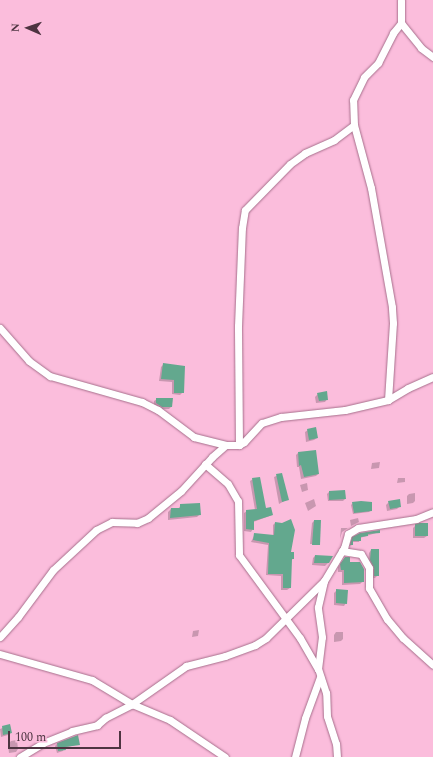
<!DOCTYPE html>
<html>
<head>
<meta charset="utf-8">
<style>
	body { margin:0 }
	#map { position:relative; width:433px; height:757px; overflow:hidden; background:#fbbddc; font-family:Spectral,serif }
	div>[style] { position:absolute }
	.shadow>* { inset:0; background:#0003 }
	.building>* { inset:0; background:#63a88e }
	.roads { filter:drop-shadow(0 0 1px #a76f8c) drop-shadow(0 0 1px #a76f8c) }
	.minor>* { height:7px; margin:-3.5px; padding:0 3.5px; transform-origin:3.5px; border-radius:3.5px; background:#fff }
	span { translate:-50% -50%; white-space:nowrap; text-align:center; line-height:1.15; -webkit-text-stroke:3px #fbbddc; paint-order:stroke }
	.north { position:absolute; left:8px; top:8px; width:40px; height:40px; -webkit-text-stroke:3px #fbbddc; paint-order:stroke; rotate:272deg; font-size:11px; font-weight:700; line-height:16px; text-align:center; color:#4d3441 }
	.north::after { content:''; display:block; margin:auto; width:14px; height:18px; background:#4d3441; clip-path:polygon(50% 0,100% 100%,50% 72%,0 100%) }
	.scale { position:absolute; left:8px; top:731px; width:113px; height:18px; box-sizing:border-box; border:2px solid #4d3441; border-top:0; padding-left:5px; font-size:12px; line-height:14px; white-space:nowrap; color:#4d3441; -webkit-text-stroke:3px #fbbddc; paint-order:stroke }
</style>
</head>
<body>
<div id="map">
	<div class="shadow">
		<div style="clip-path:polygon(163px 365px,183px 392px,180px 395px,172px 394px,172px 382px,159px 381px,161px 367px)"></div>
		<div style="clip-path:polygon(318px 394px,327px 399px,325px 402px,316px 403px,315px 397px)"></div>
		<div style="clip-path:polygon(157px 399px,171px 407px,169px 409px,159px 409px,154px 406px,154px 401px)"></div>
		<div style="clip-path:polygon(308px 430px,317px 438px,314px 440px,306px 442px,305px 432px)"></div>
		<div style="clip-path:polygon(298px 453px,318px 474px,316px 476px,301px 479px,299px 467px,297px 467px,296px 455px)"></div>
		<div style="clip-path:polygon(380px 462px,379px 468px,371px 469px,372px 463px)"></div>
		<div style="clip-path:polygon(281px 474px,288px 499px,279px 504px,274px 477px)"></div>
		<div style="clip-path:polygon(398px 478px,405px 478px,405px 482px,397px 483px)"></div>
		<div style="clip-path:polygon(253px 479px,265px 510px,272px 515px,253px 522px,253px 529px,251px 532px,244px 531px,244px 513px,247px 511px,255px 510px,250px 481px)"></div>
		<div style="clip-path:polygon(307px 483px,308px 490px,302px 492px,300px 485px)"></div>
		<div style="clip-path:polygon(329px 492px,345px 499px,343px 501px,328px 501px,327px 494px)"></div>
		<div style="clip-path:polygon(415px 493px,415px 501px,413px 503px,407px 504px,407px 496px,409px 494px)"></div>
		<div style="clip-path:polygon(314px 499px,316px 506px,308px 511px,305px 503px)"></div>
		<div style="clip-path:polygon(389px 502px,400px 506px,397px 509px,387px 511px,386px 505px)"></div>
		<div style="clip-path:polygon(353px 503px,371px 510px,369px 512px,353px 514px,351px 505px)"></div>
		<div style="clip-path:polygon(181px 505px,200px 514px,197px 517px,168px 520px,168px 512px,171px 509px,178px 509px)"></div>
		<div style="clip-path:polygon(358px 518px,359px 522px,351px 526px,350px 520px)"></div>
		<div style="clip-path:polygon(314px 521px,319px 544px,318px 545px,318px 544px,310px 544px,312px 523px)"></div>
		<div style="clip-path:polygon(275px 523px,293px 559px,291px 560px,290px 588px,287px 590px,281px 590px,281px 576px,266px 575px,268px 545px,251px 542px,255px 534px,273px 536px,273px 525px)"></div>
		<div style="clip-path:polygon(416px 525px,427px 536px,424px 538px,413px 538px,413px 528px)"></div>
		<div style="clip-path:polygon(341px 528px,348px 528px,342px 532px,340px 539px)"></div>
		<div style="clip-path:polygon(379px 532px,360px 538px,359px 542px,352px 542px,352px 545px,349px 546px,351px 540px,360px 534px)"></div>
		<div style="clip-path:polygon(371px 550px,378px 575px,375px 578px,372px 578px,368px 563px,369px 553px)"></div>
		<div style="clip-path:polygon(315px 556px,328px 563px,325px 566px,312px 565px,313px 558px)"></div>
		<div style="clip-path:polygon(345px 558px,363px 581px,360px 584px,342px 585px,342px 572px,338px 572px,338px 567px)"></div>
		<div style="clip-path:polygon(337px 590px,346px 603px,344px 606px,334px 605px,334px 593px)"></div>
		<div style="clip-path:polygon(199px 630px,198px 636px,192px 637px,193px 631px)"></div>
		<div style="clip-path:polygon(336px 632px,343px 632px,343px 639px,341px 641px,334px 642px,334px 635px)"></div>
		<div style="clip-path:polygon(10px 725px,11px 733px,8px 735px,1px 737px,0 729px)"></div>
		<div style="clip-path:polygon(17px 740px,18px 749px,16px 752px,9px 753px,8px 744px,11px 741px)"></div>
		<div style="clip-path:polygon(57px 744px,79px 744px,64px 748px,63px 751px,57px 753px,55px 746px)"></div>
	</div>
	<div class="building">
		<div style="clip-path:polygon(163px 363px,185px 366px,184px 393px,174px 393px,174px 380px,161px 379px)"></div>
		<div style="clip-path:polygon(327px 391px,328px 400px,319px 401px,317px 393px)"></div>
		<div style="clip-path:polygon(156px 398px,173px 398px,172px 407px,162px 407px,156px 403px)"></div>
		<div style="clip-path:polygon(316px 427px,318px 438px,309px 440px,307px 429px)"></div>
		<div style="clip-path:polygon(316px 450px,319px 474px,304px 477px,301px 465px,299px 466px,298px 452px)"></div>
		<div style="clip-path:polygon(282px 473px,289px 500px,282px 502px,276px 474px)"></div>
		<div style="clip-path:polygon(260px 477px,266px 508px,271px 507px,273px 515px,254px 521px,254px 530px,246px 529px,246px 510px,257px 509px,252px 478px)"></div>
		<div style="clip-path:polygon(345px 490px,346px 499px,329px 500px,329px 491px)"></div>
		<div style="clip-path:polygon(400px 499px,401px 507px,390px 509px,388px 501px)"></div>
		<div style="clip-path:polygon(361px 501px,372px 502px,372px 511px,354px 513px,352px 502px)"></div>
		<div style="clip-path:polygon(200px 503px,201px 515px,170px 518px,171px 508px,180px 508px,180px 504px)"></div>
		<div style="clip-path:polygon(291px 519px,295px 530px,291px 552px,294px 552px,294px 559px,292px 559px,291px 588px,283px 588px,283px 574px,268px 574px,269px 543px,253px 540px,254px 533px,274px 535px,275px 522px,282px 523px)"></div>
		<div style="clip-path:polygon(314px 520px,321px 520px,320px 545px,312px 545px)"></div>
		<div style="clip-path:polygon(419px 523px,428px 523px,428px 536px,415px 536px,415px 524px)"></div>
		<div style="clip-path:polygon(380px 530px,380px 533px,368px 534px,368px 536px,361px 537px,361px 541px,353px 541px,353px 545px,350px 545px,352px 537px,360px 533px)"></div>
		<div style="clip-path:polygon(371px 549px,379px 549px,379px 576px,374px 576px,374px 568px,370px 560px)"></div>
		<div style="clip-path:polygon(315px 555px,333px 556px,329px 563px,314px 563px)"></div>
		<div style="clip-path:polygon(345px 557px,350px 557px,350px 562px,360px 562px,364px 569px,364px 582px,344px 583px,344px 570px,341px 570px,340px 564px)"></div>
		<div style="clip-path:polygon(336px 589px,348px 590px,347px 604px,336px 603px)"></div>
		<div style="clip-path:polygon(10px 724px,12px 733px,3px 735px,2px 726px)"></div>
		<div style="clip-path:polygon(78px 735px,80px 745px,65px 747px,66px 750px,58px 751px,57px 743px)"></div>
	</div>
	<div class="roads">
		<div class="minor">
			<div style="left:401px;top:0;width:23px;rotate:90deg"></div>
			<div style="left:401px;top:23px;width:32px;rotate:51deg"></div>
			<div style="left:421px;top:48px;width:15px;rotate:37deg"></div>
			<div style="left:0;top:328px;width:44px;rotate:48.7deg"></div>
			<div style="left:29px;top:361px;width:26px;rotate:36deg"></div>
			<div style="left:50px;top:376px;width:96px;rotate:15.8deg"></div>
			<div style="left:142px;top:402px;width:18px;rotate:27deg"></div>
			<div style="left:158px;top:410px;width:45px;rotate:36.9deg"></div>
			<div style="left:194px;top:437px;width:33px;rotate:14deg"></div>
			<div style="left:226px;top:445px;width:13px"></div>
			<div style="left:239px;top:445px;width:6px;rotate:-31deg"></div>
			<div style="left:244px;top:442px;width:26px;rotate:-47deg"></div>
			<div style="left:262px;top:423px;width:20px;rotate:-18deg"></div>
			<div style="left:281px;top:417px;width:64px;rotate:-6.2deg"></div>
			<div style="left:345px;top:410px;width:44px;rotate:-13.1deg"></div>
			<div style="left:388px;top:400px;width:23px;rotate:-31deg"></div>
			<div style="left:408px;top:388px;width:27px;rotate:-24deg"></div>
			<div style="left:388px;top:400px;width:77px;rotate:-86.3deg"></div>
			<div style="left:393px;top:323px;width:16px;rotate:-94deg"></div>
			<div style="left:392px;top:307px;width:121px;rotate:-100deg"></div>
			<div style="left:371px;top:188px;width:65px;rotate:-105.1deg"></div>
			<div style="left:354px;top:125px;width:25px;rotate:-92deg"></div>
			<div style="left:353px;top:100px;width:25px;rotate:-64deg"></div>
			<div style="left:364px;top:77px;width:20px;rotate:-45deg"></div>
			<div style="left:378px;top:63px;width:34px;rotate:-63deg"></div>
			<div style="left:393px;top:33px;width:13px;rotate:-51deg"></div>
			<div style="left:239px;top:445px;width:119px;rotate:-90.5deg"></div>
			<div style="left:238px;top:326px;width:98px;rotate:-87.7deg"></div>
			<div style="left:242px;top:228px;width:18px;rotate:-81deg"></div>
			<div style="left:245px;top:210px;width:64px;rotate:-45.6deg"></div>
			<div style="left:290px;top:164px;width:19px;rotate:-36deg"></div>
			<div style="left:305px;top:153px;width:32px;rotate:-24deg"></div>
			<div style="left:334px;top:140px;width:25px;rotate:-37deg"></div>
			<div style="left:205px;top:464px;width:30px;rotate:41deg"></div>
			<div style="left:228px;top:484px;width:20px;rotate:60deg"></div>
			<div style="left:238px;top:501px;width:54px;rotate:88.9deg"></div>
			<div style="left:239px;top:555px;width:103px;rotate:53.7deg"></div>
			<div style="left:300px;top:638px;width:36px;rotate:60deg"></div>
			<div style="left:342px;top:551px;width:19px;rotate:9deg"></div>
			<div style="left:361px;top:554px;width:16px;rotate:60deg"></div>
			<div style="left:369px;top:568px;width:20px;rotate:90deg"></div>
			<div style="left:369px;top:588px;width:36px;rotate:60deg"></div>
			<div style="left:387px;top:619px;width:25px;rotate:50deg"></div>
			<div style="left:403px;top:638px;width:40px;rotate:42deg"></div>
			<div style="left:0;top:637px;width:27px;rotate:-48deg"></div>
			<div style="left:18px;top:617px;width:59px;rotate:-53.3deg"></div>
			<div style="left:53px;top:570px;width:59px;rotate:-42.9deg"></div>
			<div style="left:96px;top:530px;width:18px;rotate:-27deg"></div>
			<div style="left:112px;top:522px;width:25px;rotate:2deg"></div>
			<div style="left:137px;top:523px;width:12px;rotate:-24deg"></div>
			<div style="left:148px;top:518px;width:43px;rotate:-39.3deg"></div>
			<div style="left:181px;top:491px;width:46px;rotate:-47.6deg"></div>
			<div style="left:212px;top:457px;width:18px;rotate:-41deg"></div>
			<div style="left:0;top:654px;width:96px;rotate:15.8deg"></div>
			<div style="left:92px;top:680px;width:47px;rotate:31deg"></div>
			<div style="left:132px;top:704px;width:41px;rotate:22.8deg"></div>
			<div style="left:170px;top:720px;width:66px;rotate:33.9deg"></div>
			<div style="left:20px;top:757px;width:27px;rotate:-31deg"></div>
			<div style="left:43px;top:743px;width:31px;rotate:-22deg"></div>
			<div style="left:72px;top:731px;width:26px;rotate:-13deg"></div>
			<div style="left:97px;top:725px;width:11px;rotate:-41deg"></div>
			<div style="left:105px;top:718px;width:30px;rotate:-27deg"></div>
			<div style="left:132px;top:704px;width:66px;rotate:-35.1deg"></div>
			<div style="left:186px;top:666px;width:40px;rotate:-14.4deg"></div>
			<div style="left:225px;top:656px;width:32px;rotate:-20deg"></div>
			<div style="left:255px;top:645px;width:13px;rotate:-32deg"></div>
			<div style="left:266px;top:638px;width:81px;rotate:-44.5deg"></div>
			<div style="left:295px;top:757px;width:40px;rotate:-75.6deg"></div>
			<div style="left:305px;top:718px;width:44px;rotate:-69.9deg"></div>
			<div style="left:337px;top:757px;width:13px;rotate:-94deg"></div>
			<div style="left:336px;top:744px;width:29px;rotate:-108deg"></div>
			<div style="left:327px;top:716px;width:23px;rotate:-92deg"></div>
			<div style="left:326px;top:693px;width:25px;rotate:-108deg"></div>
			<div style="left:318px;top:669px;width:32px;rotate:-83deg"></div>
			<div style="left:322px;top:637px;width:30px;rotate:-98deg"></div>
			<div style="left:318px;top:607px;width:27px;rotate:-77deg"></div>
			<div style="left:324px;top:581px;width:39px;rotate:-59deg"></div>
			<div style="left:344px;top:548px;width:15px;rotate:-74deg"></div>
			<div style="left:348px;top:534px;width:12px;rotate:-31deg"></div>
			<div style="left:358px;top:528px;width:59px;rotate:-8.8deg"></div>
			<div style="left:416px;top:519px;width:18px;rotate:-22deg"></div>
		</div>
	</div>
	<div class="north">N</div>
	<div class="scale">100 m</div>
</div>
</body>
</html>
